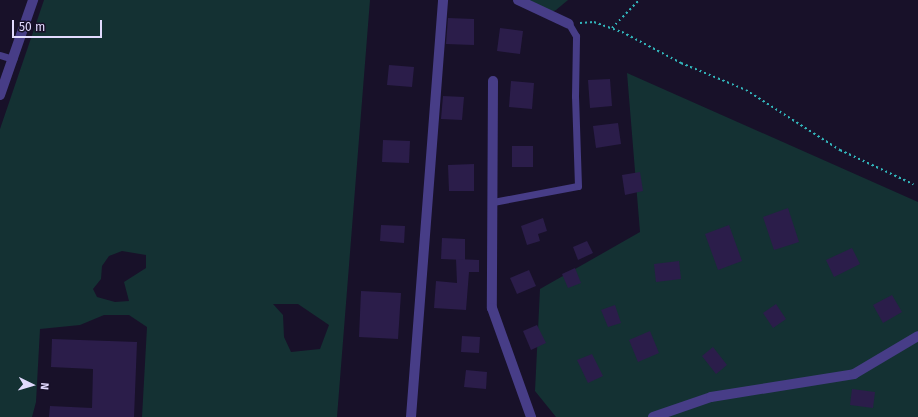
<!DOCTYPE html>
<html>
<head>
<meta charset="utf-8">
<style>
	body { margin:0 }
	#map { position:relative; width:918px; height:417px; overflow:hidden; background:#181129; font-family:"Fira Sans",sans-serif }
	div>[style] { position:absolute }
	.green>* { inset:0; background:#143133 }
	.building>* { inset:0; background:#2b1d4a }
	.path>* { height:2px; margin-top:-1px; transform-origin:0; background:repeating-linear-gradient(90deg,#32b4ba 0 2px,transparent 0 5px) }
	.service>* { height:7px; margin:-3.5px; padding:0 3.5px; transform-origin:3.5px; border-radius:3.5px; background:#473d87 }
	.minor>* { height:10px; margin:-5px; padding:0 5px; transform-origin:5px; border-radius:5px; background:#473d87 }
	span { translate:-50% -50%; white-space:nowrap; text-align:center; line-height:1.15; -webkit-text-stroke:3px #181129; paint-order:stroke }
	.north { position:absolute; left:12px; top:365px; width:40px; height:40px; -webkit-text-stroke:3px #181129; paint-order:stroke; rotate:95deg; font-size:11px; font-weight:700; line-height:16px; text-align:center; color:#e2dafe }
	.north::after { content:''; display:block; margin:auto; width:14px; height:18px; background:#e2dafe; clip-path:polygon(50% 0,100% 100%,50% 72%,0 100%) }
	.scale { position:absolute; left:12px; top:20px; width:90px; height:18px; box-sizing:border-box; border:2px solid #e2dafe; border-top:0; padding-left:5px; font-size:12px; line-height:14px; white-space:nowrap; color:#e2dafe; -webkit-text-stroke:3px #181129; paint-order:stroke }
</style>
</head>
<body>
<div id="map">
	<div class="green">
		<div style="clip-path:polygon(evenodd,44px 0,370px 0,337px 417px,142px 417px,147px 327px,129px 315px,104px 315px,80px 325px,40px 329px,36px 402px,32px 417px,0 417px,0 129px,44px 0,122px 251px,146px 255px,146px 268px,124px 282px,129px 301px,115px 302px,97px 297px,93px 289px,101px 279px,102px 266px,109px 256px,122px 251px,44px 0,273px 304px,298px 304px,329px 325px,320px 349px,291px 352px,284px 337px,283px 315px,273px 304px)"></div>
		<div style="clip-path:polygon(521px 0,568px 0,556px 10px,549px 13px)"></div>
		<div style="clip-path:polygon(627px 73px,918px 202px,918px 417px,556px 417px,535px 391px,540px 289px,640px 232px)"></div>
	</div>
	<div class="building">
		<div style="clip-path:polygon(448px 18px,474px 19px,474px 45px,446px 44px)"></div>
		<div style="clip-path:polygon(500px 28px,523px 31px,520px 54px,497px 51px)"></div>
		<div style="clip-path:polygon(389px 65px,414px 67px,412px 87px,387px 85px)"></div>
		<div style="clip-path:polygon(610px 79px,612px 106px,590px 108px,588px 80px)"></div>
		<div style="clip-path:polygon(511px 81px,534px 83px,532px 109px,509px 107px)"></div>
		<div style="clip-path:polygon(443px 96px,464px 97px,462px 120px,441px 119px)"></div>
		<div style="clip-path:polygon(618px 123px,621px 144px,596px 148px,593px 126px)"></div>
		<div style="clip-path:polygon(383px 140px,410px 141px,409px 163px,382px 162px)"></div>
		<div style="clip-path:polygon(512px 146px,533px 146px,533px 167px,512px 167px)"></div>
		<div style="clip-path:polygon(474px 164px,474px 191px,449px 191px,448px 165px)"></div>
		<div style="clip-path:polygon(640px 172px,643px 191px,625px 195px,622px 175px)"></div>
		<div style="clip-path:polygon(788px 208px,799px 242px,774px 250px,763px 217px)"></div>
		<div style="clip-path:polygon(543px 218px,547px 231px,538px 234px,540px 241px,527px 245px,521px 226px)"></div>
		<div style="clip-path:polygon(381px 225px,405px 226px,404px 243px,380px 241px)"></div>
		<div style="clip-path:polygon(729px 225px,742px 261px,718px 270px,705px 234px)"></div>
		<div style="clip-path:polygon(442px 238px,465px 239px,465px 260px,441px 259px)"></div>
		<div style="clip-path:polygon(587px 241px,593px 253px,578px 260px,573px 247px)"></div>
		<div style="clip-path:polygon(852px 248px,860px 264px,834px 277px,826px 260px)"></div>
		<div style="clip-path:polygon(456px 259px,479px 260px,479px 272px,469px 272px,466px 310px,434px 308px,436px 281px,457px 283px)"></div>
		<div style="clip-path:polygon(679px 261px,681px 279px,656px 282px,654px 264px)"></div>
		<div style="clip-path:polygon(575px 268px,581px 283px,568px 288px,562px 274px)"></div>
		<div style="clip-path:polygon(529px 270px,536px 286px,517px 294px,510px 278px)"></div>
		<div style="clip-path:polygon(361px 291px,401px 293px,398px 339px,359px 337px)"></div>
		<div style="clip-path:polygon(892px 295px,902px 312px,883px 323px,873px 305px)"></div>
		<div style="clip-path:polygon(776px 304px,786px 319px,773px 328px,763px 313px)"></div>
		<div style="clip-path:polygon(615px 305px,621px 323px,608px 327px,601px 310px)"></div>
		<div style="clip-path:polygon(537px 325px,546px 343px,531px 350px,523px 331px)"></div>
		<div style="clip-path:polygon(650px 331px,659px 353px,638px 362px,629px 340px)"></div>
		<div style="clip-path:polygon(462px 336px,480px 337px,479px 353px,461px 352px)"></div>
		<div style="clip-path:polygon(52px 339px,137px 342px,134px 417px,49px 417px,50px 406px,92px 408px,93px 369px,51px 367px)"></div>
		<div style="clip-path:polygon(713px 347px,727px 365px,716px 374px,702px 356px)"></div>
		<div style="clip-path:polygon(592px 354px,603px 376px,588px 383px,577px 360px)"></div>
		<div style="clip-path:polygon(466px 370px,487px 372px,486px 389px,464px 387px)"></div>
		<div style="clip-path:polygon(852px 389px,875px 392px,873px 408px,850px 405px)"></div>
	</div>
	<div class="path">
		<div style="left:580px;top:23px;width:14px;rotate:-4deg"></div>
		<div style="left:594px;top:22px;width:30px;rotate:20deg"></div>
		<div style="left:622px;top:32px;width:67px;rotate:27.7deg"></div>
		<div style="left:681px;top:63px;width:70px;rotate:22.6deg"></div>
		<div style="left:746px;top:90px;width:112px;rotate:32.6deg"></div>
		<div style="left:840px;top:150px;width:81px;rotate:25deg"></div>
		<div style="left:612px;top:28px;width:39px;rotate:-46deg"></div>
	</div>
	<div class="service">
		<div style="left:0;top:55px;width:14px;rotate:17deg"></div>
		<div style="left:493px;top:202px;width:86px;rotate:-10.7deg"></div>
		<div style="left:578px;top:186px;width:90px;rotate:-91.9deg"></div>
		<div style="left:575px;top:96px;width:60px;rotate:-89deg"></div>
		<div style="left:576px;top:36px;width:14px;rotate:-120deg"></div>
	</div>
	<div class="minor">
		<div style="left:518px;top:0;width:56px;rotate:25.2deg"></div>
		<div style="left:493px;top:81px;width:227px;rotate:90.3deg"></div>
		<div style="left:492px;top:308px;width:116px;rotate:70.3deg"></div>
		<div style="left:0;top:95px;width:101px;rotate:-70.8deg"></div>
		<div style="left:411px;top:417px;width:418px;rotate:-85.6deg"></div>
		<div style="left:653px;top:417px;width:61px;rotate:-19deg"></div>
		<div style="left:711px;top:397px;width:145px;rotate:-9.1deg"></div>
		<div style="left:854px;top:374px;width:74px;rotate:-30.7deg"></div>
	</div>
	<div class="north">N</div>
	<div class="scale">50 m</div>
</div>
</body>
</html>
